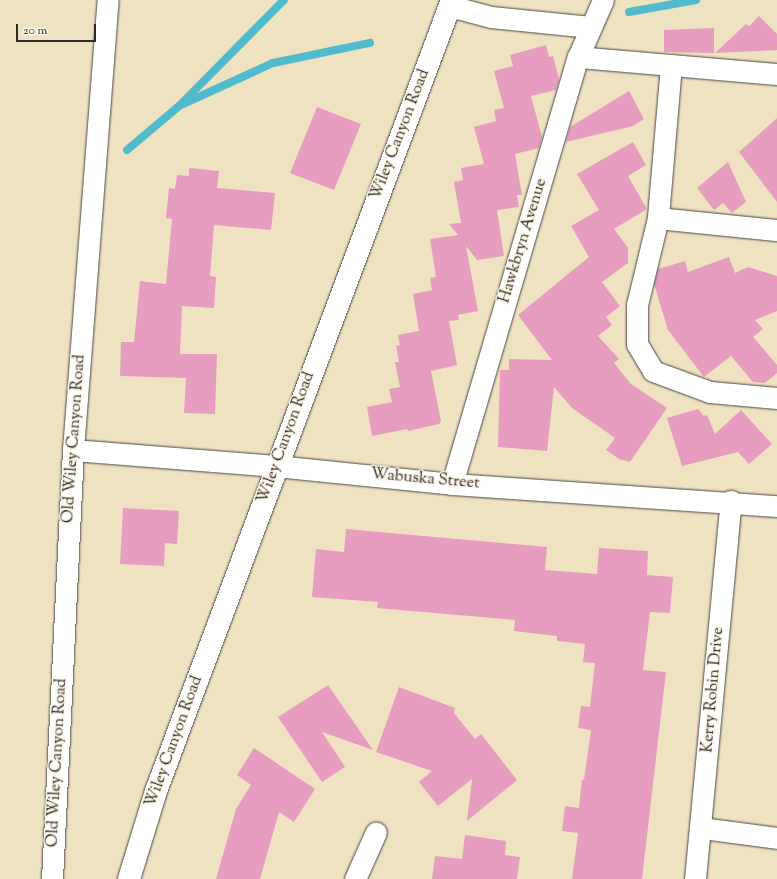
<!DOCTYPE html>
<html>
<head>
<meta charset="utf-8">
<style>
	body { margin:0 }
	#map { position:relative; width:777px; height:879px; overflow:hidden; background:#efe2c1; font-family:"Sorts Mill Goudy",serif }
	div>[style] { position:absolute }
	.stream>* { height:8px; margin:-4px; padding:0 4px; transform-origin:4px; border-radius:4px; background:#51bbce }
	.building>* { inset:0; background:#e69dc0 }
	.roads { filter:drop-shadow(0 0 1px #484642) drop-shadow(0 0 1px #484642) }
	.minor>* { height:21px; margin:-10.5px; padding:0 10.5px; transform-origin:10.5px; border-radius:10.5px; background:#fff }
	.tertiary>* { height:22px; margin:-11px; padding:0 11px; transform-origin:11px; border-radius:11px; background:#fff }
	span { translate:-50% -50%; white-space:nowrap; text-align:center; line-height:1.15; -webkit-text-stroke:3px #fcf5e5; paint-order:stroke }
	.street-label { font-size:16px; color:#2b2b2b }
	.scale { position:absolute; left:16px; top:24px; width:80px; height:18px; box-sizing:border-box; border:2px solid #2b2b2b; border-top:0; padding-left:5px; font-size:12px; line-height:14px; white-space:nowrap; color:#2b2b2b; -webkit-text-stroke:3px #fcf5e5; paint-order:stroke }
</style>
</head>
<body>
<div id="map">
	<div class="stream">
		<div style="left:629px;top:12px;width:68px;rotate:-10.2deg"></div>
		<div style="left:183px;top:104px;width:99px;rotate:-24.5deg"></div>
		<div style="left:273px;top:63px;width:99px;rotate:-11.7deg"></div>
		<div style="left:127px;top:150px;width:68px;rotate:-40.2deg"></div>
		<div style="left:179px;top:106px;width:149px;rotate:-45.3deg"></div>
	</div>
	<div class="building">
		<div style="clip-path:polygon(759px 16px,777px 34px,777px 50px,715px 53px,746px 24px,749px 26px)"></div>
		<div style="clip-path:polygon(714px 28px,714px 53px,664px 52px,664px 30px)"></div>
		<div style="clip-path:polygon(546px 45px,549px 57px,553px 56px,559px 79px,556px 90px,531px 96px,542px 137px,539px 148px,515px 154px,522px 195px,517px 195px,519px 207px,497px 210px,504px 256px,477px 260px,466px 246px,478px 311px,458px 315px,459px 320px,449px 321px,457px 365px,431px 371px,441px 421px,439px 424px,408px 431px,407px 429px,372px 436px,367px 407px,392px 402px,389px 389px,400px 387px,395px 362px,399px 362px,396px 346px,400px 345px,398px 335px,419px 331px,413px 294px,432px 290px,430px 278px,436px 277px,430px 239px,458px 235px,449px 224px,461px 223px,454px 182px,463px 180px,461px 168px,484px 164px,474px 127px,496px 121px,494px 110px,504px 108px,494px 71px,513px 66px,510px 55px)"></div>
		<div style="clip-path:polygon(629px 91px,644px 119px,633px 126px,566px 142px,570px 127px)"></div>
		<div style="clip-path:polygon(317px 107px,361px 124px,334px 190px,290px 173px)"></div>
		<div style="clip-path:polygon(777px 118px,777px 202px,739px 152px)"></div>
		<div style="clip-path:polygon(633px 142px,646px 165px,628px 176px,647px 209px,614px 229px,628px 248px,628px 263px,602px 282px,620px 306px,606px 317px,612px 325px,598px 336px,619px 359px,614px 363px,631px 384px,667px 408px,630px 462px,619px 459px,606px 450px,615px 438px,572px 408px,554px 387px,547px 451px,498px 447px,500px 370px,509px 370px,509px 359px,552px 360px,518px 315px,589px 257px,571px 226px,599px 210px,577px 174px)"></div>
		<div style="clip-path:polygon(728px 162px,746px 202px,732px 213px,723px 203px,714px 210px,697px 188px)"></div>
		<div style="clip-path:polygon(189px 168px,219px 171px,217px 188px,275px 193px,271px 230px,214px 225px,210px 276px,216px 277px,214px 308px,182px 306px,180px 354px,217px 354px,215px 414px,184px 413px,186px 378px,120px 376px,121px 342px,134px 342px,140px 281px,166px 284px,172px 219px,166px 218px,169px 188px,175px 189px,177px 175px,189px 176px)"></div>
		<div style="clip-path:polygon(729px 257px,735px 273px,748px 267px,777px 276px,777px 311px,755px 320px,763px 329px,753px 337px,777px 365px,777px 373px,765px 383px,753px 382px,731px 356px,704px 377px,668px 330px,654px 284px,658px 269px,685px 261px,688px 272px)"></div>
		<div style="clip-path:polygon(698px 409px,704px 416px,707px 415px,715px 434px,741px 410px,772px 444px,749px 464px,738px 452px,682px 466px,667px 418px)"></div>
		<div style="clip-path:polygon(123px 508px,179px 511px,177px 544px,165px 543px,164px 566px,120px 564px)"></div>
		<div style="clip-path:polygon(346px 529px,547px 547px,545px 570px,597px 574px,599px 548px,648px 551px,647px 575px,673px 577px,670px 613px,650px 612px,643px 670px,666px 672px,642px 879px,572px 879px,578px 833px,562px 831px,565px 806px,579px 808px,582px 779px,584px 780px,591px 730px,578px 728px,581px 706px,590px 707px,595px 663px,583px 662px,585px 644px,557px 641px,557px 636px,514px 631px,515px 620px,377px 608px,378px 602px,312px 597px,316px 549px,344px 552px)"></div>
		<div style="clip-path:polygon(328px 685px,373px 750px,322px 732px,345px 767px,322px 782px,278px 717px)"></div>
		<div style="clip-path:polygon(399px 687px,455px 708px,454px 713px,475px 739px,481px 734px,517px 780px,467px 821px,472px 779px,438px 806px,419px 782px,432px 771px,376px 752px)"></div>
		<div style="clip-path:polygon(254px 748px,315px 789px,294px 822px,279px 812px,260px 879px,216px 879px,236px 809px,251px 785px,237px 775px)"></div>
		<div style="clip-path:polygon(465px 835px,506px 841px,505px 855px,520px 857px,517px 879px,432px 879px,435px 856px,462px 859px)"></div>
	</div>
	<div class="roads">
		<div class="minor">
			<div style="left:450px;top:6px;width:42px;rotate:15deg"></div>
			<div style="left:491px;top:17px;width:100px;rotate:5.7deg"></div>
			<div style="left:578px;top:57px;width:200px;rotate:4.9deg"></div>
			<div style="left:671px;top:65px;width:154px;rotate:94.9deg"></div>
			<div style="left:658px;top:218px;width:89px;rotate:103.6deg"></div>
			<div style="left:637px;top:305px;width:39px;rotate:90deg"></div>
			<div style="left:637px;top:344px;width:31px;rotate:59deg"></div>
			<div style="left:653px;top:371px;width:61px;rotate:20.2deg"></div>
			<div style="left:710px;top:392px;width:67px;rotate:5.1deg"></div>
			<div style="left:658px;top:218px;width:120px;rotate:5.8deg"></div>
			<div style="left:73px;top:450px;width:204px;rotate:4.5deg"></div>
			<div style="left:276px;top:466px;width:177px;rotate:5.8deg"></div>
			<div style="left:452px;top:484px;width:326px;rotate:3.9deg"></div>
			<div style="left:452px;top:484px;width:445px;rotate:-73.6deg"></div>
			<div style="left:578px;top:57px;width:62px;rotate:-66.3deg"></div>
			<div style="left:702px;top:828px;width:76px;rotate:7.6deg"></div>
			<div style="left:52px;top:879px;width:430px;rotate:-87.2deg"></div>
			<div style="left:73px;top:450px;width:451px;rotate:-85.6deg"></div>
			<div style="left:355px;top:879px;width:51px;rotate:-65.9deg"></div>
			<div style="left:695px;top:879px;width:380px;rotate:-84.6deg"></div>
		</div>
		<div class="tertiary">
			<div style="left:129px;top:879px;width:92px;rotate:-72.9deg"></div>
			<div style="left:156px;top:791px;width:845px;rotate:-69.48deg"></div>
		</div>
	</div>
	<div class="street-label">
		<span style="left:401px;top:135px;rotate:-69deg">Wiley Canyon Road</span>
		<span style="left:524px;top:241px;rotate:-73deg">Hawkbryn Avenue</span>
		<span style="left:287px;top:438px;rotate:-70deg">Wiley Canyon Road</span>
		<span style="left:75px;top:439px;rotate:-86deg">Old Wiley Canyon Road</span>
		<span style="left:425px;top:480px;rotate:5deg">Wabuska Street</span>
		<span style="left:714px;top:690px;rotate:-85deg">Kerry Robin Drive</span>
		<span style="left:175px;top:742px;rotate:-70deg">Wiley Canyon Road</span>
		<span style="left:58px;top:763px;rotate:-87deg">Old Wiley Canyon Road</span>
	</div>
	<div class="scale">20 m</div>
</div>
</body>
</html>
